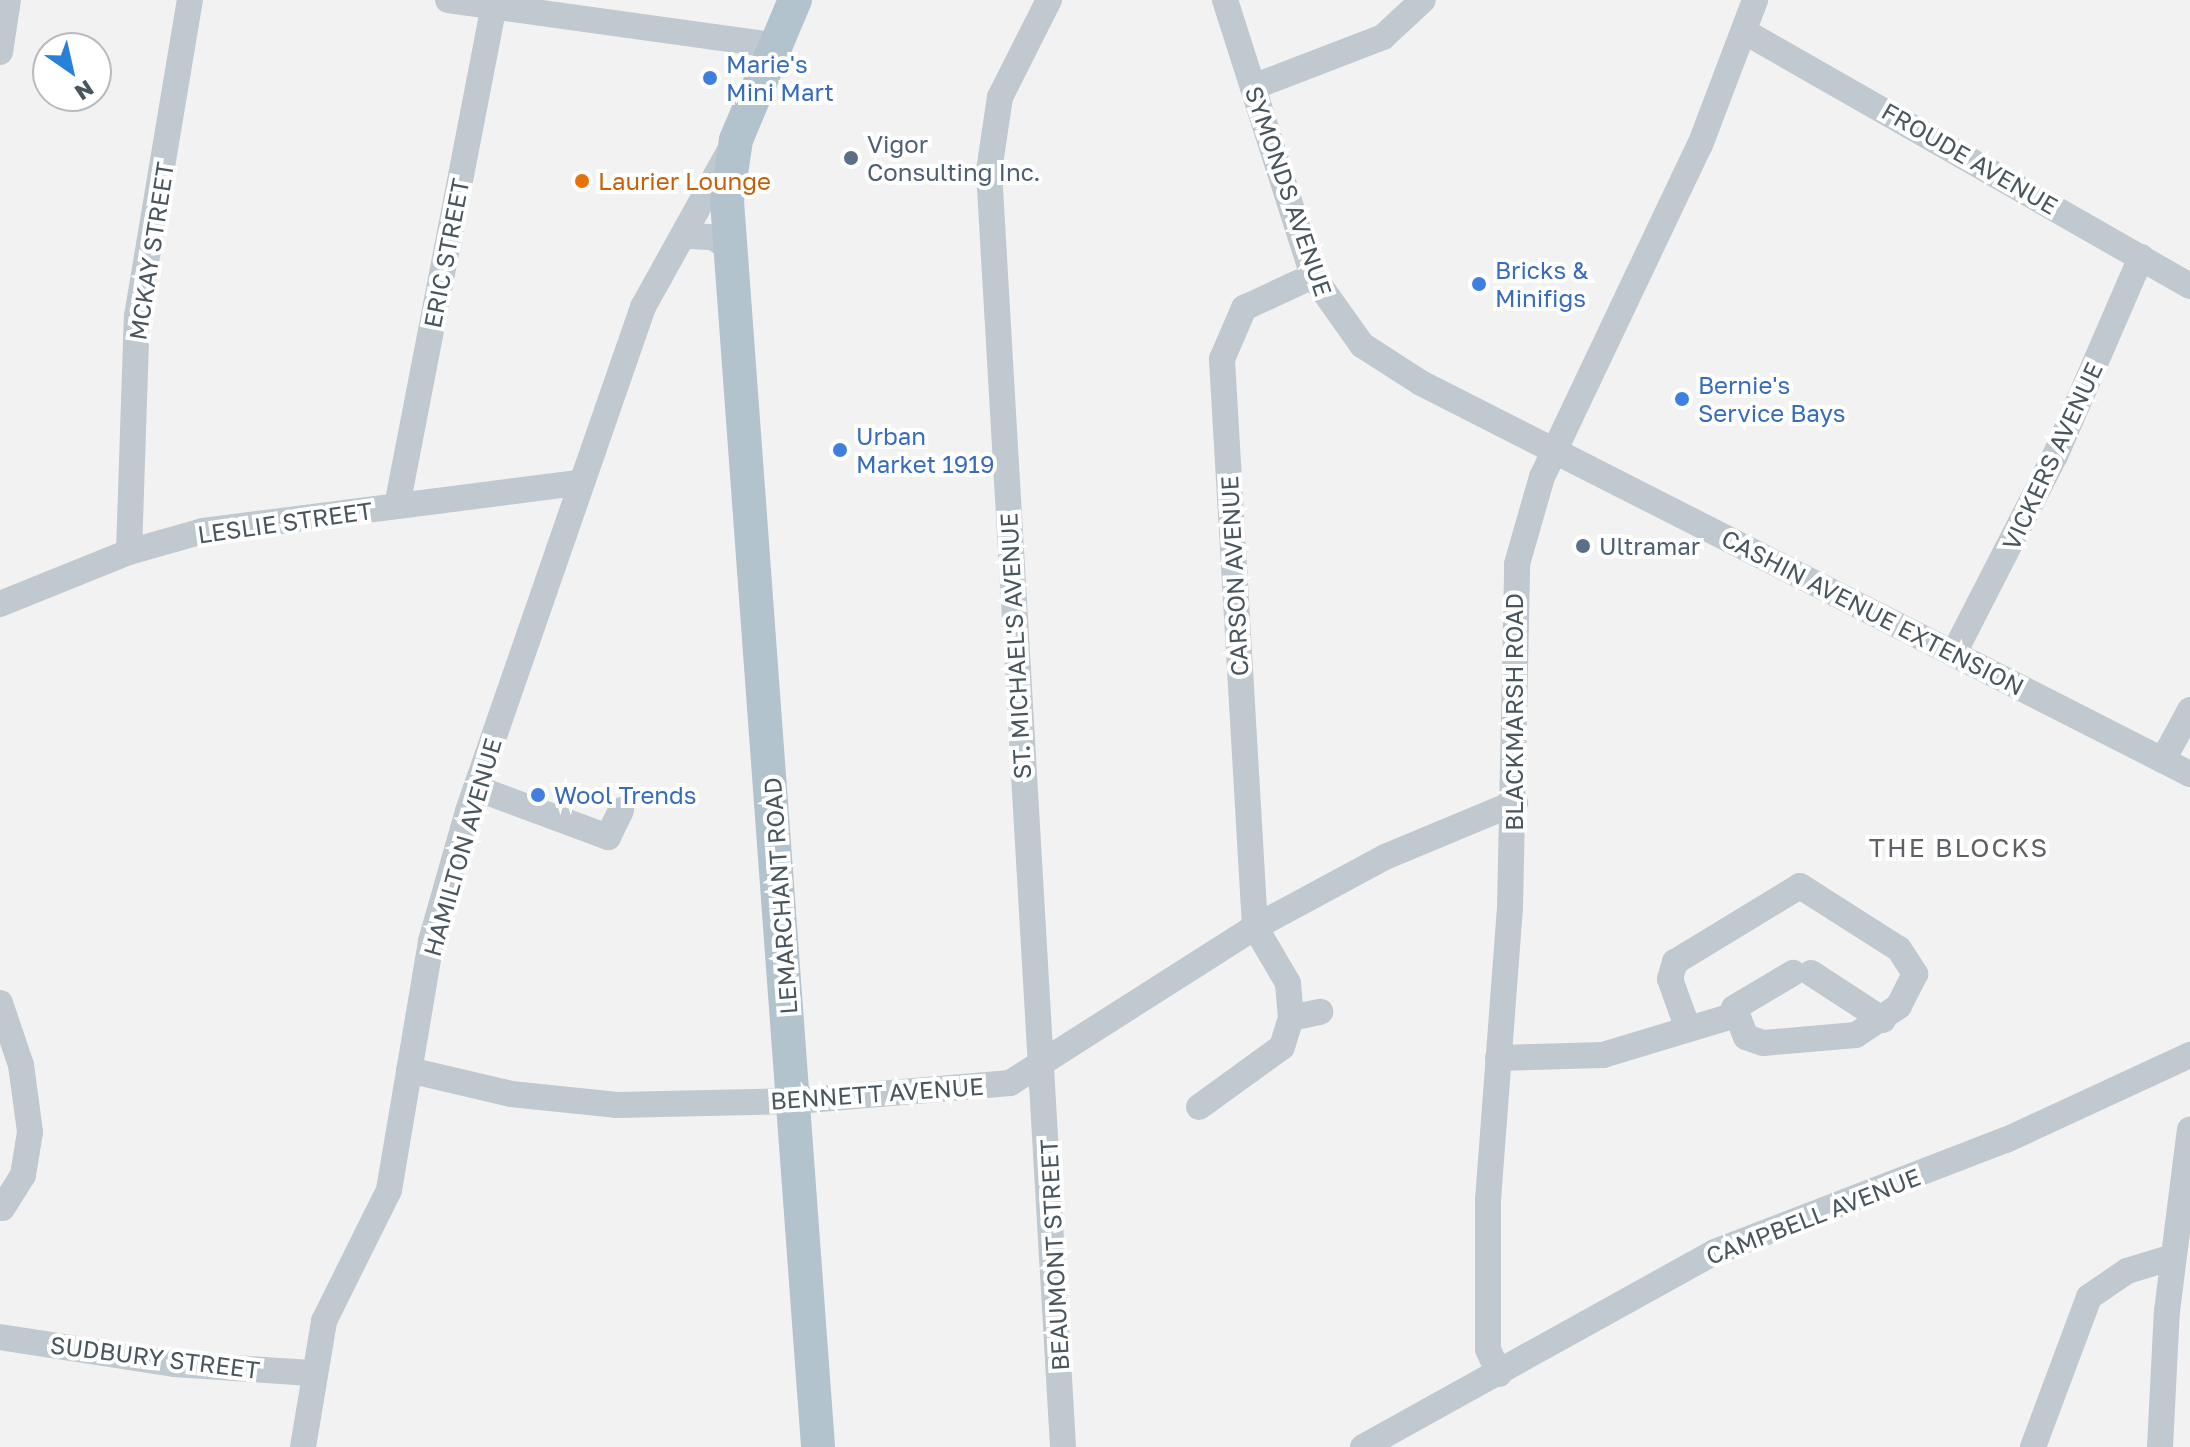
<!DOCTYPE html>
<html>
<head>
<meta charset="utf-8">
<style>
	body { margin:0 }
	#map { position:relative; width:2190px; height:1447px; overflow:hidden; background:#f3f2f2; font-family:"Golos Text",sans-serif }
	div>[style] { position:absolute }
	.minor>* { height:26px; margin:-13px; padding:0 13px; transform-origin:13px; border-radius:13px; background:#c0c9cf }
	.major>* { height:34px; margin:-17px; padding:0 17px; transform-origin:17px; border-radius:17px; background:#b3c3ce }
	.dots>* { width:22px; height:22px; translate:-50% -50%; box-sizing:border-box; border:4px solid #fff; border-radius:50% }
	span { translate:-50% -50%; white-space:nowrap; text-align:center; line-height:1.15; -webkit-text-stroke:8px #fff; paint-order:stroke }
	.shop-label { font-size:24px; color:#366cbe }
	.left { translate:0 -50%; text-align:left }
	.service-label { font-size:24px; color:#4e5e75 }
	.street-label { font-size:24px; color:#4a565e }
	.food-label { font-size:24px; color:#c56008 }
	.neighbourhood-label { font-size:26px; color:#5e6266; letter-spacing:2px }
	.north { position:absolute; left:32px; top:32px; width:80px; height:80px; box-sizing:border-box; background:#fff; border:2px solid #b7bbbf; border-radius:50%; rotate:146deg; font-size:22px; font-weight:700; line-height:32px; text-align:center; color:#4a565e }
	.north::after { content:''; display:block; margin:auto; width:28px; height:36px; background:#2781d8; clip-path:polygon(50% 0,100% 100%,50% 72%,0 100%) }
</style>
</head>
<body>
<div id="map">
	<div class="minor">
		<div style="left:448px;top:0;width:329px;rotate:7.9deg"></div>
		<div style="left:1049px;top:0;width:109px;rotate:116.8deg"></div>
		<div style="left:1000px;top:97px;width:75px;rotate:98.5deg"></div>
		<div style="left:989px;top:171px;width:1278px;rotate:86.68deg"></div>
		<div style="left:1225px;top:0;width:290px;rotate:72.3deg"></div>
		<div style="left:1313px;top:276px;width:85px;rotate:54.6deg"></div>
		<div style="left:1362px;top:345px;width:70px;rotate:32.8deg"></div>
		<div style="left:1421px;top:383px;width:863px;rotate:26.95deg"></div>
		<div style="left:1747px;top:33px;width:510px;rotate:29.73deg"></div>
		<div style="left:0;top:52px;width:53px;rotate:-81.3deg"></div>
		<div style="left:1253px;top:87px;width:139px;rotate:-21deg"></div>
		<div style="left:1383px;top:37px;width:54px;rotate:-42.8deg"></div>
		<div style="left:691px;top:236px;width:22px;rotate:3deg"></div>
		<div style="left:713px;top:237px;width:22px;rotate:34deg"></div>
		<div style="left:397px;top:506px;width:515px;rotate:-79.04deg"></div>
		<div style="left:129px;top:552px;width:236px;rotate:-88.1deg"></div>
		<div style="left:137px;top:316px;width:320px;rotate:-80.5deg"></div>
		<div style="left:0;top:604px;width:139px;rotate:-22deg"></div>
		<div style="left:129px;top:552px;width:77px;rotate:-15.8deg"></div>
		<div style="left:203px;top:531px;width:380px;rotate:-7.3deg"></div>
		<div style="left:1955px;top:651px;width:219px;rotate:-62.9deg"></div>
		<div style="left:2055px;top:456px;width:217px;rotate:-66.6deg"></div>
		<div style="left:2163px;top:760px;width:57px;rotate:-61.6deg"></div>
		<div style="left:476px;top:788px;width:141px;rotate:20.4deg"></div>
		<div style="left:608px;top:837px;width:30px;rotate:-64deg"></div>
		<div style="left:1811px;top:973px;width:86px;rotate:33.1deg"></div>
		<div style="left:0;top:1003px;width:65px;rotate:71.3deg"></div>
		<div style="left:21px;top:1065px;width:68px;rotate:82.3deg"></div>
		<div style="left:30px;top:1132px;width:44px;rotate:99.2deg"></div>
		<div style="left:23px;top:1175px;width:39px;rotate:122deg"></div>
		<div style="left:1291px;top:1018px;width:30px;rotate:-12deg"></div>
		<div style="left:1688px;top:1029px;width:53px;rotate:-109.8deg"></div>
		<div style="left:1670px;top:979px;width:18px;rotate:-74deg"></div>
		<div style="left:1675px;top:962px;width:146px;rotate:-31.3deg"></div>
		<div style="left:1800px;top:886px;width:117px;rotate:32.5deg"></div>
		<div style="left:1899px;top:949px;width:30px;rotate:57deg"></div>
		<div style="left:1915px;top:974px;width:36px;rotate:117deg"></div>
		<div style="left:1899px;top:1006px;width:52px;rotate:146deg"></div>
		<div style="left:1856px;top:1035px;width:93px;rotate:175.1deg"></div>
		<div style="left:1763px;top:1043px;width:18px;rotate:-161deg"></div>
		<div style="left:1746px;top:1037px;width:31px;rotate:-112deg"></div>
		<div style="left:1734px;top:1008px;width:69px;rotate:-30.7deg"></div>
		<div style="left:1498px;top:1058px;width:105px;rotate:-1.6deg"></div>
		<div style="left:1603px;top:1055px;width:135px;rotate:-16.8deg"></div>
		<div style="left:409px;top:1070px;width:105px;rotate:13.2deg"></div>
		<div style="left:511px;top:1094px;width:107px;rotate:5.9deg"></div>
		<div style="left:617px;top:1105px;width:179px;rotate:-1.3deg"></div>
		<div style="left:796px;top:1101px;width:215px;rotate:-4.8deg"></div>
		<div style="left:1010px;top:1083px;width:290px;rotate:-32.5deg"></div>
		<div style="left:1255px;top:927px;width:148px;rotate:-28.3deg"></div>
		<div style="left:1385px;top:857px;width:141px;rotate:-22.6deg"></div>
		<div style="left:1199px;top:1107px;width:102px;rotate:-35.9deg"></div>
		<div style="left:1282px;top:1047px;width:30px;rotate:-73deg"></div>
		<div style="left:1291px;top:1018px;width:35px;rotate:-95deg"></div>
		<div style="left:1288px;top:983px;width:65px;rotate:-120.5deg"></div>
		<div style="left:1255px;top:927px;width:569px;rotate:-93.33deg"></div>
		<div style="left:1222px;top:359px;width:56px;rotate:-66.7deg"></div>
		<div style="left:1244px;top:308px;width:76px;rotate:-24.9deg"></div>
		<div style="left:0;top:1337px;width:176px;rotate:8.8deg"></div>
		<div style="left:174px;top:1364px;width:137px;rotate:3.8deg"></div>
		<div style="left:1499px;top:1374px;width:27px;rotate:-114deg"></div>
		<div style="left:1488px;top:1349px;width:149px;rotate:-90deg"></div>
		<div style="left:1488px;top:1200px;width:293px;rotate:-85.7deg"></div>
		<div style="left:1510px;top:908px;width:344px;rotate:-88.8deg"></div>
		<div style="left:1517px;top:564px;width:91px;rotate:-74deg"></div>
		<div style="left:1542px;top:477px;width:368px;rotate:-64.6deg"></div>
		<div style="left:1700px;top:145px;width:155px;rotate:-69.2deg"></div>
		<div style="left:303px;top:1447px;width:128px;rotate:-80.5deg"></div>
		<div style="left:324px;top:1321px;width:146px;rotate:-63.6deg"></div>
		<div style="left:389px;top:1190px;width:253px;rotate:-80.4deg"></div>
		<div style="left:431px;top:941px;width:135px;rotate:-74.1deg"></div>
		<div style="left:468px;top:811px;width:534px;rotate:-70.85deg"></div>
		<div style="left:643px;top:307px;width:179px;rotate:-61deg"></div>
		<div style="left:1363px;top:1447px;width:402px;rotate:-29deg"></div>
		<div style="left:1715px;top:1252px;width:312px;rotate:-21.1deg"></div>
		<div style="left:2006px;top:1140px;width:203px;rotate:-24.8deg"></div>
		<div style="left:2033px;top:1447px;width:160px;rotate:-69.5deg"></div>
		<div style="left:2089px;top:1297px;width:46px;rotate:-34.4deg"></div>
		<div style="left:2127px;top:1271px;width:48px;rotate:-16.9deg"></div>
		<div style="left:2160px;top:1447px;width:136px;rotate:-87.1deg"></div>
		<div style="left:2167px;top:1311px;width:183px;rotate:-82.8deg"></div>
	</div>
	<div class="major">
		<div style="left:795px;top:0;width:152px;rotate:112.9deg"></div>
		<div style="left:736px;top:140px;width:62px;rotate:98.4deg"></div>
		<div style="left:727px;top:201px;width:1249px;rotate:85.82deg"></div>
	</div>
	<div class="dots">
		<div style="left:710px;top:78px;background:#3f7fe0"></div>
		<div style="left:851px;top:158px;background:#5c6f8a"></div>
		<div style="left:582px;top:181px;background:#e8710a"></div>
		<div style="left:1479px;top:284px;background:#3f7fe0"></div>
		<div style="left:1682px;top:399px;background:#3f7fe0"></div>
		<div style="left:840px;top:450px;background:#3f7fe0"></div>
		<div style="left:1583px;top:546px;background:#5c6f8a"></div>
		<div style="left:538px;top:795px;background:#3f7fe0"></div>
	</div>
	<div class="shop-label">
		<span class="left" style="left:726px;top:78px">Marie's<br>Mini Mart</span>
		<span class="left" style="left:1495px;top:284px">Bricks &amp;<br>Minifigs</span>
		<span class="left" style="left:1698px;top:399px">Bernie's<br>Service Bays</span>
		<span class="left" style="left:856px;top:450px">Urban<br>Market 1919</span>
		<span class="left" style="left:554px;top:795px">Wool Trends</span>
	</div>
	<div class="service-label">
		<span class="left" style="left:867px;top:158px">Vigor<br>Consulting Inc.</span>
		<span class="left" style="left:1599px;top:546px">Ultramar</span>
	</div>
	<div class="street-label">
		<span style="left:1970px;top:158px;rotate:30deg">FROUDE AVENUE</span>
		<span style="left:1289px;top:191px;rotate:71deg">SYMONDS AVENUE</span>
		<span style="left:151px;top:251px;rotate:-81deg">MCKAY STREET</span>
		<span style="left:446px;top:253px;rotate:-79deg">ERIC STREET</span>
		<span style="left:2052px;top:456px;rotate:-65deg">VICKERS AVENUE</span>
		<span style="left:285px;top:522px;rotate:-8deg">LESLIE STREET</span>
		<span style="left:1234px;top:576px;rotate:-93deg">CARSON AVENUE</span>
		<span style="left:1873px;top:612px;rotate:27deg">CASHIN AVENUE EXTENSION</span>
		<span style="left:1015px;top:646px;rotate:-93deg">ST. MICHAEL'S AVENUE</span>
		<span style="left:1514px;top:712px;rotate:-90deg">BLACKMARSH ROAD</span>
		<span style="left:462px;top:847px;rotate:-74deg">HAMILTON AVENUE</span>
		<span style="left:780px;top:896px;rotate:-94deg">LEMARCHANT ROAD</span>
		<span style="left:877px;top:1093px;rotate:-4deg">BENNETT AVENUE</span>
		<span style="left:1813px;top:1216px;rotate:-21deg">CAMPBELL AVENUE</span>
		<span style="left:1054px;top:1255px;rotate:-93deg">BEAUMONT STREET</span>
		<span style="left:155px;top:1357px;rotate:7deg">SUDBURY STREET</span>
	</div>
	<div class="food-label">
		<span class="left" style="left:598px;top:181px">Laurier Lounge</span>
	</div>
	<div class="neighbourhood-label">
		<span style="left:1959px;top:848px">THE BLOCKS</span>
	</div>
	<div class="north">N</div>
</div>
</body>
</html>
